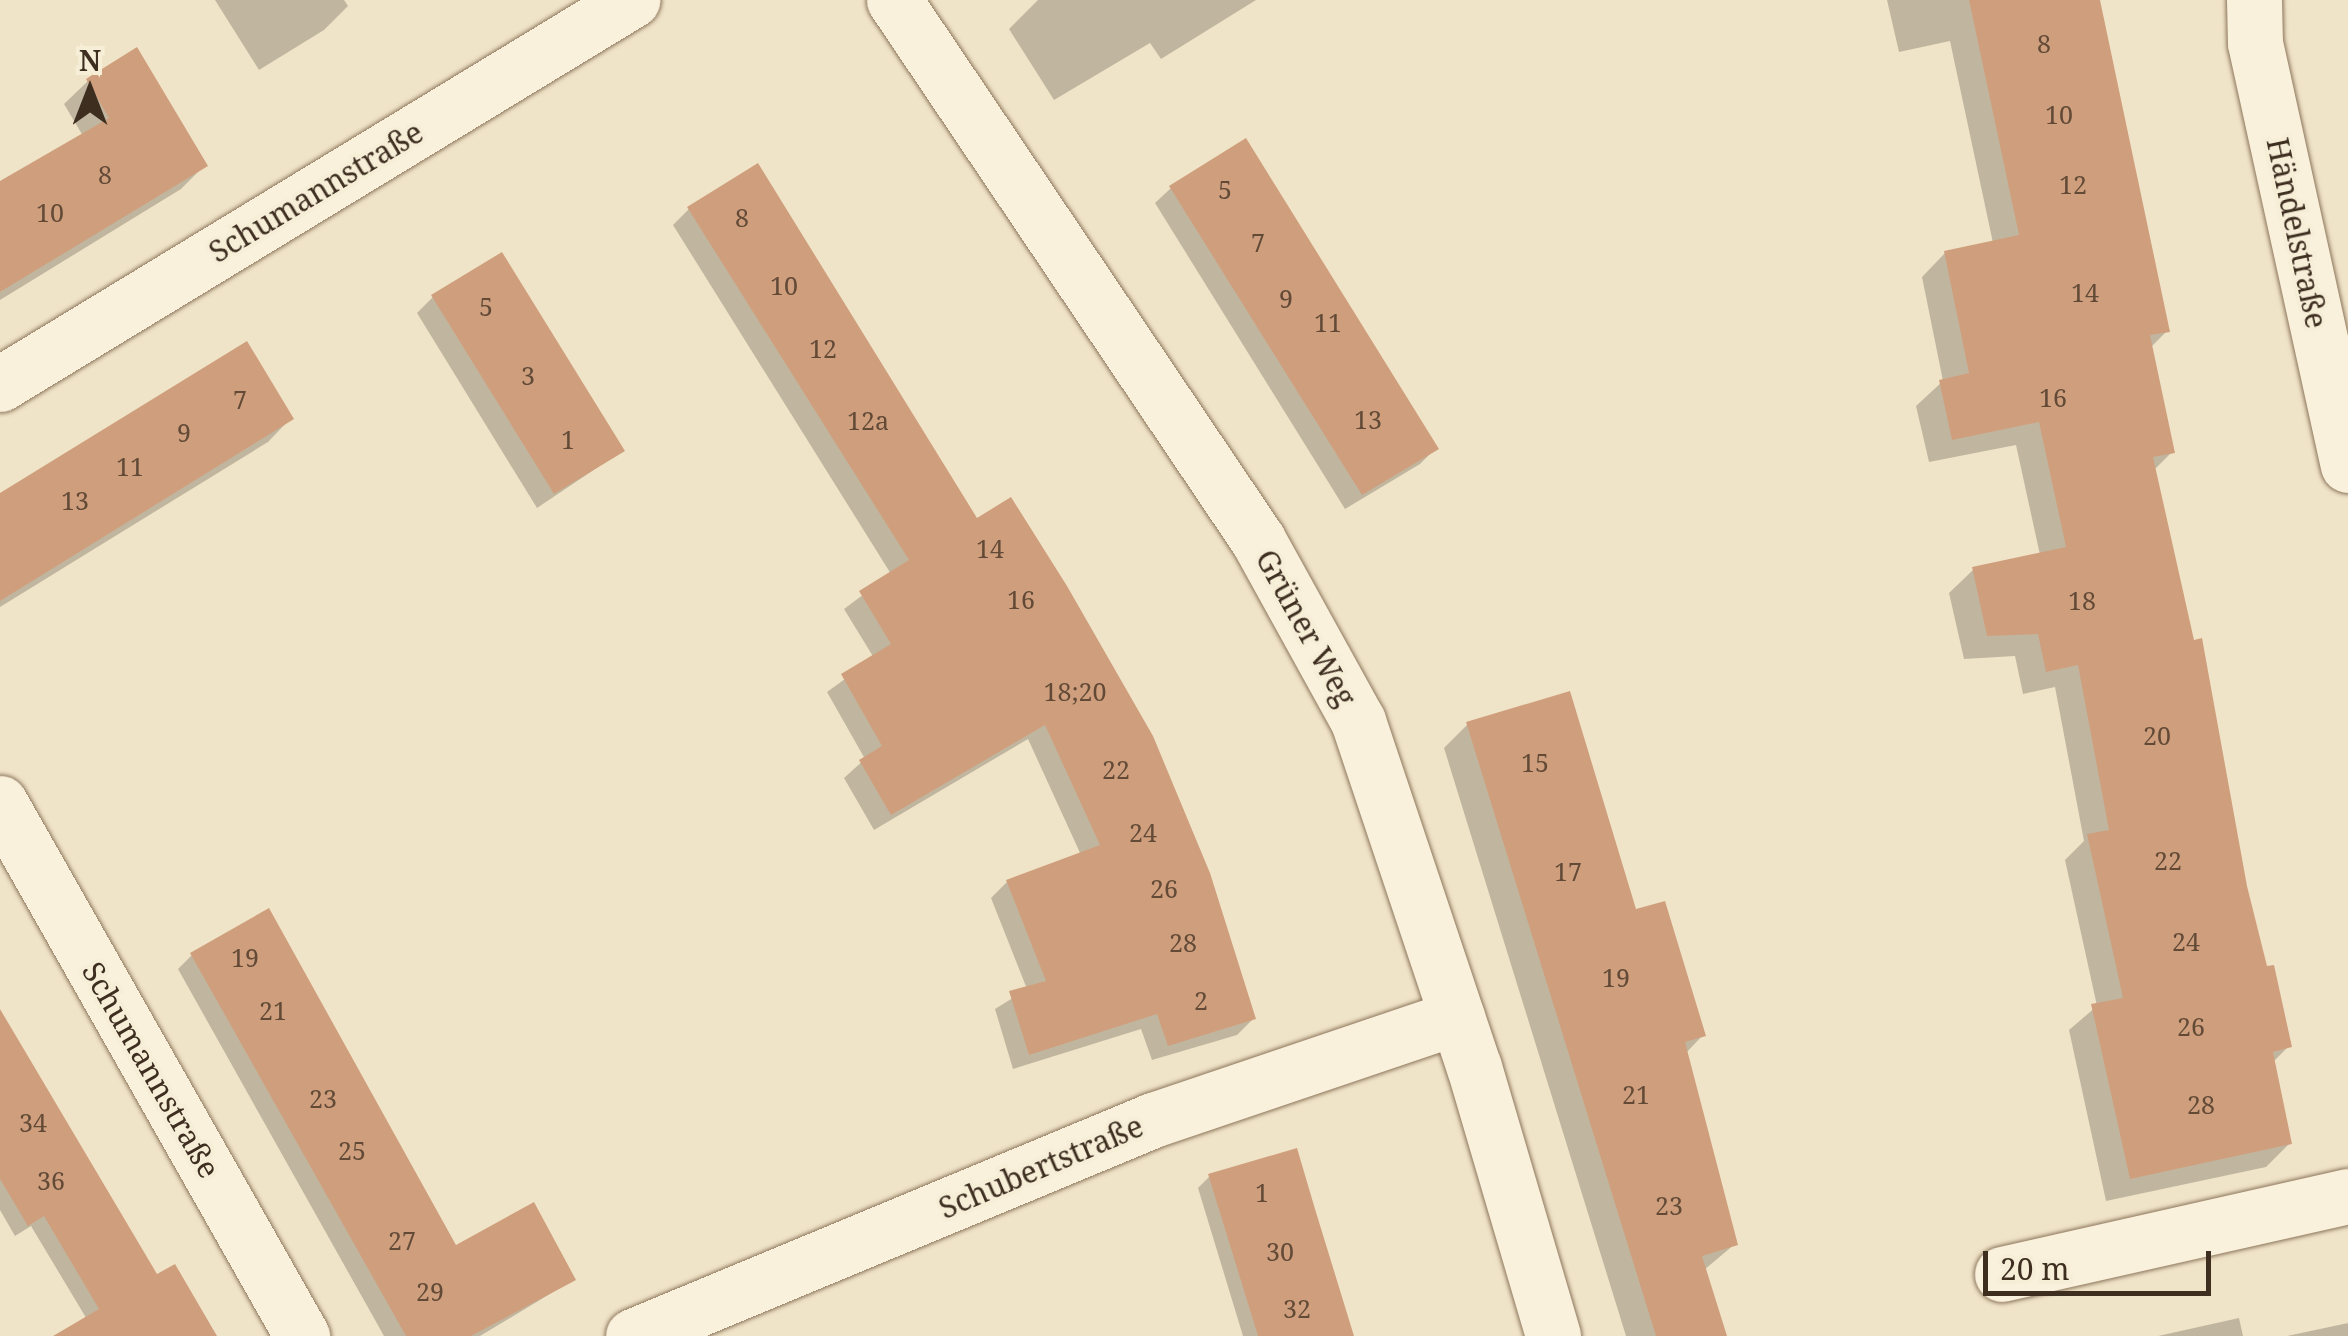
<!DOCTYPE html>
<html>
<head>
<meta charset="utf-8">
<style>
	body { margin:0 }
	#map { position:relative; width:2348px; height:1336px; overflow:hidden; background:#f0e4c8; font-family:"Noto Serif",serif }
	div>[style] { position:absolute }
	.shadow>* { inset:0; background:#0003 }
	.building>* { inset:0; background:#cf9f7d }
	.roads { filter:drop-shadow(0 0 2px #8d765c) drop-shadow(0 0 2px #8d765c) }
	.street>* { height:55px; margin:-27.5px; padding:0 27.5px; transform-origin:27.5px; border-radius:27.5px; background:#faf1dc }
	span { translate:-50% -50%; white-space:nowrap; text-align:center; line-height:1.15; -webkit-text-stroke:8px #f7eed8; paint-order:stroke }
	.number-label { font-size:25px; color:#624a37 }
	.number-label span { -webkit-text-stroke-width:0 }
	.street-label { font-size:30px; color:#3d2e20 }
	.north { position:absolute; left:40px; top:40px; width:100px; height:100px; -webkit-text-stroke:8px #f7eed8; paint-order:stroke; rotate:0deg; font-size:28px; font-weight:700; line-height:40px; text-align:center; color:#3d2e20 }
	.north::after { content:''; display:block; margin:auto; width:35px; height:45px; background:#3d2e20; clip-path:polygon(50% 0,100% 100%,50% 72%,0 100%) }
	.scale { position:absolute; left:1983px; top:1251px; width:228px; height:45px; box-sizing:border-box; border:5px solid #3d2e20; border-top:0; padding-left:12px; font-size:30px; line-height:35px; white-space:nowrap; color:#3d2e20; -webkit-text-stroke:8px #f7eed8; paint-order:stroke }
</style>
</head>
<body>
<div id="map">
	<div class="shadow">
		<div style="clip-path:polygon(215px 0,344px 0,348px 6px,324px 30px,259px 70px)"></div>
		<div style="clip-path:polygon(1038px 0,1256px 0,1161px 59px,1150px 43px,1054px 100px,1009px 29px)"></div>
		<div style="clip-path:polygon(1887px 0,2098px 0,2167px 331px,2150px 348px,2172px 452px,2153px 471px,2244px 886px,2289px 1046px,2272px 1063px,2290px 1143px,2266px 1167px,2106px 1201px,2069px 1030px,2097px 1006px,2065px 860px,2084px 841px,2055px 687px,2023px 694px,2015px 656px,1964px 659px,1949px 593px,1973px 570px,2040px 555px,2016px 445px,1929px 462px,1916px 406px,1943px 381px,1922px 277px,1945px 253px,1993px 243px,1950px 41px,1899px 52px)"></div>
		<div style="clip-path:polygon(88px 81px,205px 165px,181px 189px,0 300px,0 186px,83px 136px,64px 104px)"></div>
		<div style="clip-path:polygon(1171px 188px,1436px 448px,1420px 464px,1345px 509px,1155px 203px)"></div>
		<div style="clip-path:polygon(689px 209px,1253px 1019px,1237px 1035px,1152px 1060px,1141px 1029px,1013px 1069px,995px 1009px,1027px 989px,991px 898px,1007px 882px,1081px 855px,1028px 739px,874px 830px,844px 778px,865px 759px,827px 692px,874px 658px,844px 609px,891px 574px,673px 225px)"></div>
		<div style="clip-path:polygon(433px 297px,622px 451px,537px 508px,417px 313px)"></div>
		<div style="clip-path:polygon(291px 418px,268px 442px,0 607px,0 496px)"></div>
		<div style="clip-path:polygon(1468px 724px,1634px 913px,1703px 1035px,1686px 1053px,1735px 1244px,1704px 1270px,1724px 1336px,1626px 1336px,1444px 748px)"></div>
		<div style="clip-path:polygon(192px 955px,455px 1248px,573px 1280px,480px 1336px,384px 1336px,178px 969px)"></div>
		<div style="clip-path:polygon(0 1015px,156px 1278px,215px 1336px,97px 1336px,31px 1226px,15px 1236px,0 1210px)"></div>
		<div style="clip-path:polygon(1210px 1176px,1351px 1336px,1243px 1336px,1198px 1188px)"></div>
		<div style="clip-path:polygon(2239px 1318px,2243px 1336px,2158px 1336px)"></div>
		<div style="clip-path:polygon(2348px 1323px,2348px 1336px,2287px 1336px)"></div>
	</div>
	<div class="building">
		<div style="clip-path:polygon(1969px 0,2100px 0,2170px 332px,2150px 335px,2175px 453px,2153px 457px,2194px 640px,2202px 638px,2247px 886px,2267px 966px,2274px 965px,2292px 1047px,2273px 1052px,2292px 1144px,2130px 1179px,2091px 1004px,2123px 998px,2087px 834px,2109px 830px,2078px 665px,2046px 672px,2038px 634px,1987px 636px,1972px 567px,2066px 547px,2039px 422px,1952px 440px,1939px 380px,1969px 373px,1944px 251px,2019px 235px)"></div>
		<div style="clip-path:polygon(137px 47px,208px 166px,0 292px,0 181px,109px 118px,86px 79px)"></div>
		<div style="clip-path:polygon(1246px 138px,1439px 449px,1362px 495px,1169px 186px)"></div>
		<div style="clip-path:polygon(758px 163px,977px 518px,1011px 497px,1067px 586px,1153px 736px,1210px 873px,1256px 1019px,1168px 1046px,1157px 1014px,1029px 1055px,1009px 991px,1046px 981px,1006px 880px,1100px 845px,1045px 725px,891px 815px,859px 760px,882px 746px,841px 674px,891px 644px,859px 591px,909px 560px,687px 207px)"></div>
		<div style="clip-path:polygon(502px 252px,625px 451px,554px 494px,431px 295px)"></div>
		<div style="clip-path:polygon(247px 341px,294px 419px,0 601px,0 493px)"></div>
		<div style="clip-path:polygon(1570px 691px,1636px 909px,1665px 901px,1706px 1036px,1685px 1042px,1738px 1245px,1702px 1256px,1727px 1336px,1656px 1336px,1466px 722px)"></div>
		<div style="clip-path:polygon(269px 908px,456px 1245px,534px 1202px,576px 1280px,471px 1336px,406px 1336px,190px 953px)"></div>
		<div style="clip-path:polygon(0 1009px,157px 1274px,175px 1264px,217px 1336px,53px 1336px,99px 1309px,44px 1216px,28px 1226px,0 1179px)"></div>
		<div style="clip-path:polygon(1297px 1148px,1315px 1209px,1354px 1336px,1258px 1336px,1208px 1174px)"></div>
	</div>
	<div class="roads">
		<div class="street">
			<div style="left:894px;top:0;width:651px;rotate:56.02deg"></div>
			<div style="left:1258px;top:540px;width:207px;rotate:61.1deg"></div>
			<div style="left:1358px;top:721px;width:365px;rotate:71.5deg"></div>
			<div style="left:1474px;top:1067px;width:280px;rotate:73.6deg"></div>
			<div style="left:2254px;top:0;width:43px;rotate:88.7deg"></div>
			<div style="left:2255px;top:43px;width:432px;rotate:77.6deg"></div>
			<div style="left:0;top:384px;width:740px;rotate:-31.28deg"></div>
			<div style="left:0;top:803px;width:613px;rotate:60.46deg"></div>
			<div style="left:2002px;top:1274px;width:355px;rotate:-12.7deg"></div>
			<div style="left:633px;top:1336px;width:563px;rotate:-22.56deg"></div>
			<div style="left:1153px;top:1120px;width:321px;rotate:-18.7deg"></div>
		</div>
	</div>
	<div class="number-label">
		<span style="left:2044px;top:43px">8</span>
		<span style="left:2059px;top:114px">10</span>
		<span style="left:105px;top:174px">8</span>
		<span style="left:2073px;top:184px">12</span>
		<span style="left:1225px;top:189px">5</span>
		<span style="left:50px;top:212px">10</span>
		<span style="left:742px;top:217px">8</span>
		<span style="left:1258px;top:242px">7</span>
		<span style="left:784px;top:285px">10</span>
		<span style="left:2085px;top:292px">14</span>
		<span style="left:1286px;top:298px">9</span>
		<span style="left:486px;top:306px">5</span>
		<span style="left:1328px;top:322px">11</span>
		<span style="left:823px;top:348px">12</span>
		<span style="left:528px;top:375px">3</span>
		<span style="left:2053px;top:397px">16</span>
		<span style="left:240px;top:399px">7</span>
		<span style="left:1368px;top:419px">13</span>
		<span style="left:868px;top:420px">12a</span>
		<span style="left:184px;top:432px">9</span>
		<span style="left:568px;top:439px">1</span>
		<span style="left:130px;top:466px">11</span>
		<span style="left:75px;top:500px">13</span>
		<span style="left:990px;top:548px">14</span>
		<span style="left:1021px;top:599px">16</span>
		<span style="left:2082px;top:600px">18</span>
		<span style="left:1075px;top:691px">18;20</span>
		<span style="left:2157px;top:735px">20</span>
		<span style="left:1535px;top:762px">15</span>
		<span style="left:1116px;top:769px">22</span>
		<span style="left:1143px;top:832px">24</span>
		<span style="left:2168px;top:860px">22</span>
		<span style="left:1568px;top:871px">17</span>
		<span style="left:1164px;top:888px">26</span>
		<span style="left:2186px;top:941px">24</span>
		<span style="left:1183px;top:942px">28</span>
		<span style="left:245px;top:957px">19</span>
		<span style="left:1616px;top:977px">19</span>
		<span style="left:1201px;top:1000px">2</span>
		<span style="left:273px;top:1010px">21</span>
		<span style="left:2191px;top:1026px">26</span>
		<span style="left:1636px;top:1094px">21</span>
		<span style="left:323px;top:1098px">23</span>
		<span style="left:2201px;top:1104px">28</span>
		<span style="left:33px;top:1122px">34</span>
		<span style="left:352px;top:1150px">25</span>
		<span style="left:51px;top:1180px">36</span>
		<span style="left:1262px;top:1192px">1</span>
		<span style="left:1669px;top:1205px">23</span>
		<span style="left:402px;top:1240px">27</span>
		<span style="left:1280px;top:1251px">30</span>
		<span style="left:430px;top:1291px">29</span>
		<span style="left:1297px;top:1308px">32</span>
	</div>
	<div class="street-label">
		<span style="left:316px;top:192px;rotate:-31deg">Schumannstraße</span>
		<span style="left:2297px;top:233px;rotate:78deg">Händelstraße</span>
		<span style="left:1306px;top:628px;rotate:61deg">Grüner Weg</span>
		<span style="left:151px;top:1070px;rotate:60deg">Schumannstraße</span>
		<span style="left:1041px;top:1167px;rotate:-23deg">Schubertstraße</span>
	</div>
	<div class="north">N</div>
	<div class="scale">20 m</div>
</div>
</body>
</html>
